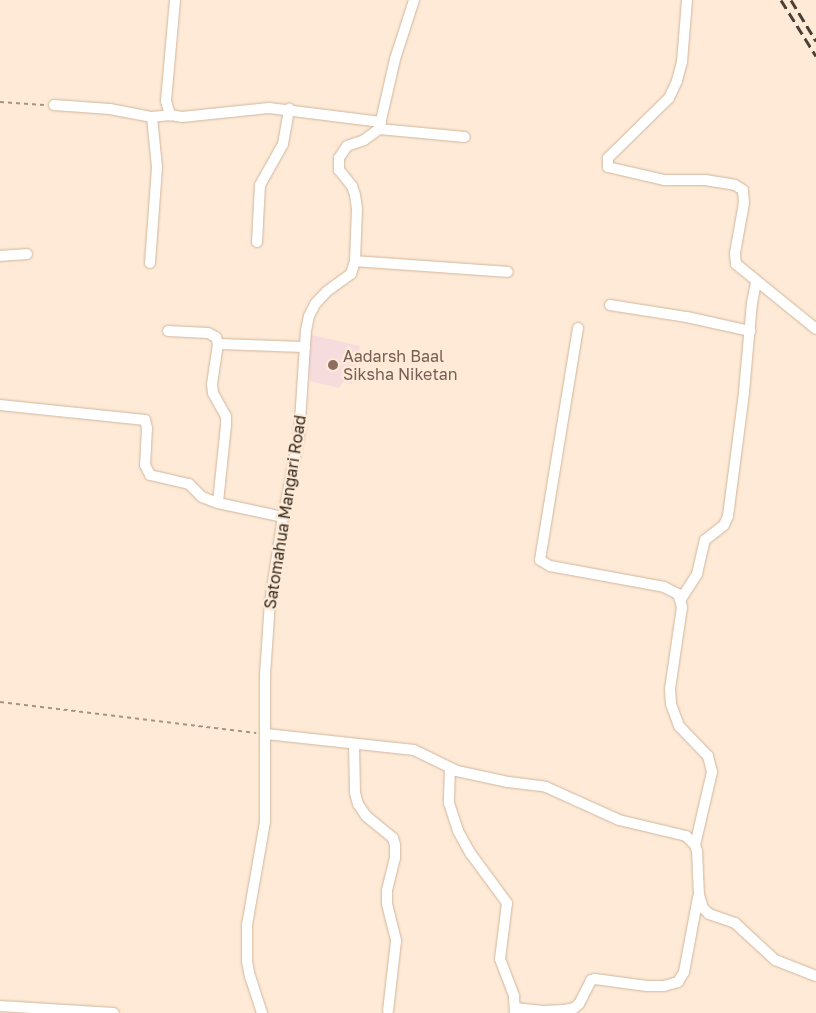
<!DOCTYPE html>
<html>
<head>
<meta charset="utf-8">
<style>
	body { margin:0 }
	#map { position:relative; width:816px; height:1013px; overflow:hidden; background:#feead6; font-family:"Golos Text",sans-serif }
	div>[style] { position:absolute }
	.education>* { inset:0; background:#f7dcde }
	.path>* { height:2px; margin-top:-1px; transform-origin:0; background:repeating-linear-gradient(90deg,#a49485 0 4px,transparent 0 8px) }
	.roads { filter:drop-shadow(0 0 1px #cfb69e) drop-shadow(0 0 1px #cfb69e) }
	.minor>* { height:10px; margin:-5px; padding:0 5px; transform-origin:5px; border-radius:5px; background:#fff }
	.rail>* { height:3px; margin-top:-1.5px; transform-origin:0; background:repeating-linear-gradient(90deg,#4b4036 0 10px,transparent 0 15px) }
	.dots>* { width:14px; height:14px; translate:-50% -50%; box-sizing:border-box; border:2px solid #feead6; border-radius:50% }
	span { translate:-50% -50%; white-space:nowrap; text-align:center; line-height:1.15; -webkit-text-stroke:5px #feead6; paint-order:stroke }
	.education-label { font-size:16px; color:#785e54 }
	.left { translate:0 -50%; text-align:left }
	.street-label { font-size:16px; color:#342a21 }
</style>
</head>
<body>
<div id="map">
	<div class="education">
		<div style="clip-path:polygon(312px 335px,360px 346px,352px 384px,343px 382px,339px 388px,310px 381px,308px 349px)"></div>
	</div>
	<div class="path">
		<div style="left:0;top:102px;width:44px;rotate:3.9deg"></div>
		<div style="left:0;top:702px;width:258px;rotate:6.9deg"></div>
	</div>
	<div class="roads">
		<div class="minor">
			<div style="left:175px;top:0;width:101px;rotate:95.1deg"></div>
			<div style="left:166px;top:101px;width:15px;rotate:74deg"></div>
			<div style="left:170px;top:115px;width:12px;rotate:9deg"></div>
			<div style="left:182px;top:117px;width:87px;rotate:-5.9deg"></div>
			<div style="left:269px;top:108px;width:113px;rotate:7.1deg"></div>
			<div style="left:687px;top:0;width:62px;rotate:94.6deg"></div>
			<div style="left:682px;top:62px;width:20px;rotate:105deg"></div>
			<div style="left:677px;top:81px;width:19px;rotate:115deg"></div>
			<div style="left:669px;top:98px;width:86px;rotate:135.5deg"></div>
			<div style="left:608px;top:158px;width:9px;rotate:90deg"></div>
			<div style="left:608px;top:167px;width:57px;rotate:13.1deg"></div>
			<div style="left:664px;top:180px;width:41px"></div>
			<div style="left:705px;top:180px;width:30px;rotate:9deg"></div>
			<div style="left:735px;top:185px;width:9px;rotate:32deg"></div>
			<div style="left:743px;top:190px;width:13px;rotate:86deg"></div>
			<div style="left:744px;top:203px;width:51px;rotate:100.2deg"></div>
			<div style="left:735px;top:253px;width:11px;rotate:85deg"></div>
			<div style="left:736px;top:264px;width:103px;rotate:39.1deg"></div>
			<div style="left:54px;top:105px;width:56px;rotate:4.1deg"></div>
			<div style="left:110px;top:109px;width:43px;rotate:10.8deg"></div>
			<div style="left:152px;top:117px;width:18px;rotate:-6deg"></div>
			<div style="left:379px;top:129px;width:86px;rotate:5.3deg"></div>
			<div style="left:257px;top:242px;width:57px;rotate:-87deg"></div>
			<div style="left:260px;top:185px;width:47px;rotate:-60.7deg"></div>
			<div style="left:283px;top:144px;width:36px;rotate:-80deg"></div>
			<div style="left:0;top:256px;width:27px;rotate:-4deg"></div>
			<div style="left:355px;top:261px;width:153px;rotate:4.1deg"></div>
			<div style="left:150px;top:263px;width:96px;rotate:-85.8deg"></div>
			<div style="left:157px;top:167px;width:50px;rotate:-95.7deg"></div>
			<div style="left:610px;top:305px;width:78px;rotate:8.9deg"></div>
			<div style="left:687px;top:317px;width:65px;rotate:12.5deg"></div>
			<div style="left:578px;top:328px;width:235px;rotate:99.3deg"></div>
			<div style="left:540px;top:560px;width:12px;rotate:31deg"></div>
			<div style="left:550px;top:566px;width:116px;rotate:10.4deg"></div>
			<div style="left:664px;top:587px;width:16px;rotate:27deg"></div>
			<div style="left:678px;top:594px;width:14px;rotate:73deg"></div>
			<div style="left:682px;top:607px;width:83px;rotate:98.3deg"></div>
			<div style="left:670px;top:689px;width:15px;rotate:86deg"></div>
			<div style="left:671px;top:704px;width:23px;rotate:70deg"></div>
			<div style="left:679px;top:726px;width:42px;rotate:46deg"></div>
			<div style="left:708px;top:756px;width:16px;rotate:76deg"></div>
			<div style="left:712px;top:772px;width:75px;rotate:103.1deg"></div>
			<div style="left:168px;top:331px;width:40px;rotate:2.9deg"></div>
			<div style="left:208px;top:333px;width:9px;rotate:27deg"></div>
			<div style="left:216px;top:337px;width:7px;rotate:74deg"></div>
			<div style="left:218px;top:344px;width:40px;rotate:98.5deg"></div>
			<div style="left:212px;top:384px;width:9px;rotate:84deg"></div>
			<div style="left:213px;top:393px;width:26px;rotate:61deg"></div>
			<div style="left:226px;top:416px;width:9px;rotate:90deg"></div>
			<div style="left:226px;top:425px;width:78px;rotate:95.9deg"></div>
			<div style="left:218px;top:344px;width:87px;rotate:2deg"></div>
			<div style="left:0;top:405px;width:146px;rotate:5.9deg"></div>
			<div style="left:145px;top:420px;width:8px;rotate:76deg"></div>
			<div style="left:147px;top:428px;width:37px;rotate:93deg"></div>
			<div style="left:145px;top:465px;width:11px;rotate:63deg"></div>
			<div style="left:150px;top:475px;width:40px;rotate:13deg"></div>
			<div style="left:189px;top:484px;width:18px;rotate:45deg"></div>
			<div style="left:202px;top:497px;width:17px;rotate:21deg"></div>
			<div style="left:218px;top:503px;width:66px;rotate:12.2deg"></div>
			<div style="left:681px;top:599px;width:30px;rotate:-57deg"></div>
			<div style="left:697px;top:574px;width:35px;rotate:-77deg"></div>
			<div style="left:705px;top:540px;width:24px;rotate:-38deg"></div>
			<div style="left:724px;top:525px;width:10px;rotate:-66deg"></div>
			<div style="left:728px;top:516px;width:125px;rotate:-82.6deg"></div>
			<div style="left:744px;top:392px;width:89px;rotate:-84.9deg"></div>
			<div style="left:752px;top:303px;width:21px;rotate:-79deg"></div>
			<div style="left:266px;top:734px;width:149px;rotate:6.2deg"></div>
			<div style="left:414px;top:750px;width:48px;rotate:26deg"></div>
			<div style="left:457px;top:771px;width:52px;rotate:12.2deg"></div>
			<div style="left:508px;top:782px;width:38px;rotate:7deg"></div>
			<div style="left:546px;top:787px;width:80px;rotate:24.3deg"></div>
			<div style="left:619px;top:820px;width:69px;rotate:13.4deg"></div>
			<div style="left:686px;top:836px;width:13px;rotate:45deg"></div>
			<div style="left:695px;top:845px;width:6px;rotate:72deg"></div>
			<div style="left:697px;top:851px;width:44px;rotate:87.4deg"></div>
			<div style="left:699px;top:895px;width:14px;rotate:73deg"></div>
			<div style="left:703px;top:908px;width:8px;rotate:45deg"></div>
			<div style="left:709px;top:914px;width:28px;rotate:19deg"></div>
			<div style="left:735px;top:923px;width:54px;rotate:42.8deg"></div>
			<div style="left:775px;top:960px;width:44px;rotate:21.3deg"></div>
			<div style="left:354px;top:744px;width:49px;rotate:88.8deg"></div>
			<div style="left:355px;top:793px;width:11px;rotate:75deg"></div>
			<div style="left:358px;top:804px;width:14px;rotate:56deg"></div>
			<div style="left:366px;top:816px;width:35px;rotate:39deg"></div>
			<div style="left:393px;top:838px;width:7px;rotate:74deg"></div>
			<div style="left:395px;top:845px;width:13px;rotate:90deg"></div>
			<div style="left:395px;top:858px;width:34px;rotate:104deg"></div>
			<div style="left:387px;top:891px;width:13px;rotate:90deg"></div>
			<div style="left:387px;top:904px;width:38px;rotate:76deg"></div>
			<div style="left:396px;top:941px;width:70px;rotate:96.5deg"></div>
			<div style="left:450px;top:768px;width:35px;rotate:92deg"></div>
			<div style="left:449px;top:803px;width:29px;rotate:72deg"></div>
			<div style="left:458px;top:831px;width:26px;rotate:61deg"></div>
			<div style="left:471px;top:854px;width:61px;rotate:53.7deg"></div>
			<div style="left:507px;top:903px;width:56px;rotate:97.1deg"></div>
			<div style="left:500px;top:959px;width:40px;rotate:69deg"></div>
			<div style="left:514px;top:996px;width:17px;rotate:87deg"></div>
			<div style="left:0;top:1006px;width:114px;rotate:3.5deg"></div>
			<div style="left:515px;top:1008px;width:28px;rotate:6deg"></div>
			<div style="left:543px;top:1011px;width:21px;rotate:-3deg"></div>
			<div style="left:564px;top:1010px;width:10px;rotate:-11deg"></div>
			<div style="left:574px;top:1008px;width:6px;rotate:-39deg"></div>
			<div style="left:579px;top:1004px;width:27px;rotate:-63deg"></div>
			<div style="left:591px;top:980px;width:4px;rotate:-14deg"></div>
			<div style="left:595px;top:979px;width:52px;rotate:7.7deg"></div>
			<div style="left:647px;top:986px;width:17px"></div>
			<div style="left:664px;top:986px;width:15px;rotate:-16deg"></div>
			<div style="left:678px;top:982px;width:12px;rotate:-59deg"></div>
			<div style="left:684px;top:972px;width:76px;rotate:-79.4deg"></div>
			<div style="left:262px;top:1013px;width:38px;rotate:-108deg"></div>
			<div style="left:250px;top:977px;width:16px;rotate:-101deg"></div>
			<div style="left:247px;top:961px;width:36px;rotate:-90deg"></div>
			<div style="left:247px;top:925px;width:105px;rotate:-80.1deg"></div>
			<div style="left:265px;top:822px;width:147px;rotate:-90deg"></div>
			<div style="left:265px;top:675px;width:73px;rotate:-86.1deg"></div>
			<div style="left:270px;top:602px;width:86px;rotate:-81.3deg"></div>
			<div style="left:283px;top:517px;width:83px;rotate:-78.8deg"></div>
			<div style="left:299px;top:436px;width:105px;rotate:-86.2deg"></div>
			<div style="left:306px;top:331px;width:15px;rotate:-79deg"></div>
			<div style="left:309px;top:316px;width:13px;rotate:-63deg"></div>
			<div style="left:315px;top:304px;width:16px;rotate:-47deg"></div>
			<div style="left:326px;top:292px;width:31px;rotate:-36deg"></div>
			<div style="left:351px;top:274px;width:14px;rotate:-73deg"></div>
			<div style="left:355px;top:261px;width:52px;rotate:-87.8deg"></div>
			<div style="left:357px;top:209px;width:14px;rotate:-98deg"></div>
			<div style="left:355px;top:195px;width:9px;rotate:-108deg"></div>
			<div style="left:352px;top:186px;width:21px;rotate:-129deg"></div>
			<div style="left:339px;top:170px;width:12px;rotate:-90deg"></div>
			<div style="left:339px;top:158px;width:14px;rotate:-56deg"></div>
			<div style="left:347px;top:146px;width:18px;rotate:-19deg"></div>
			<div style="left:364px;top:140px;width:19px;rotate:-36deg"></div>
			<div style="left:379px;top:129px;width:72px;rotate:-77.1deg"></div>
			<div style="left:395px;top:59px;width:62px;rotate:-72.1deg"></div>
		</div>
	</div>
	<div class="rail">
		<div style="left:781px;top:0;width:66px;rotate:58deg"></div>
		<div style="left:791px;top:0;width:48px;rotate:58.6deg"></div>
	</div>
	<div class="dots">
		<div style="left:333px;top:365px;background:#8d6e63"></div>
	</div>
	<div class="education-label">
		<span class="left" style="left:343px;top:365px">Aadarsh Baal<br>Siksha Niketan</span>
	</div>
	<div class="street-label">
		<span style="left:285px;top:512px;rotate:-81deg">Satomahua Mangari Road</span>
	</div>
</div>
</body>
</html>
